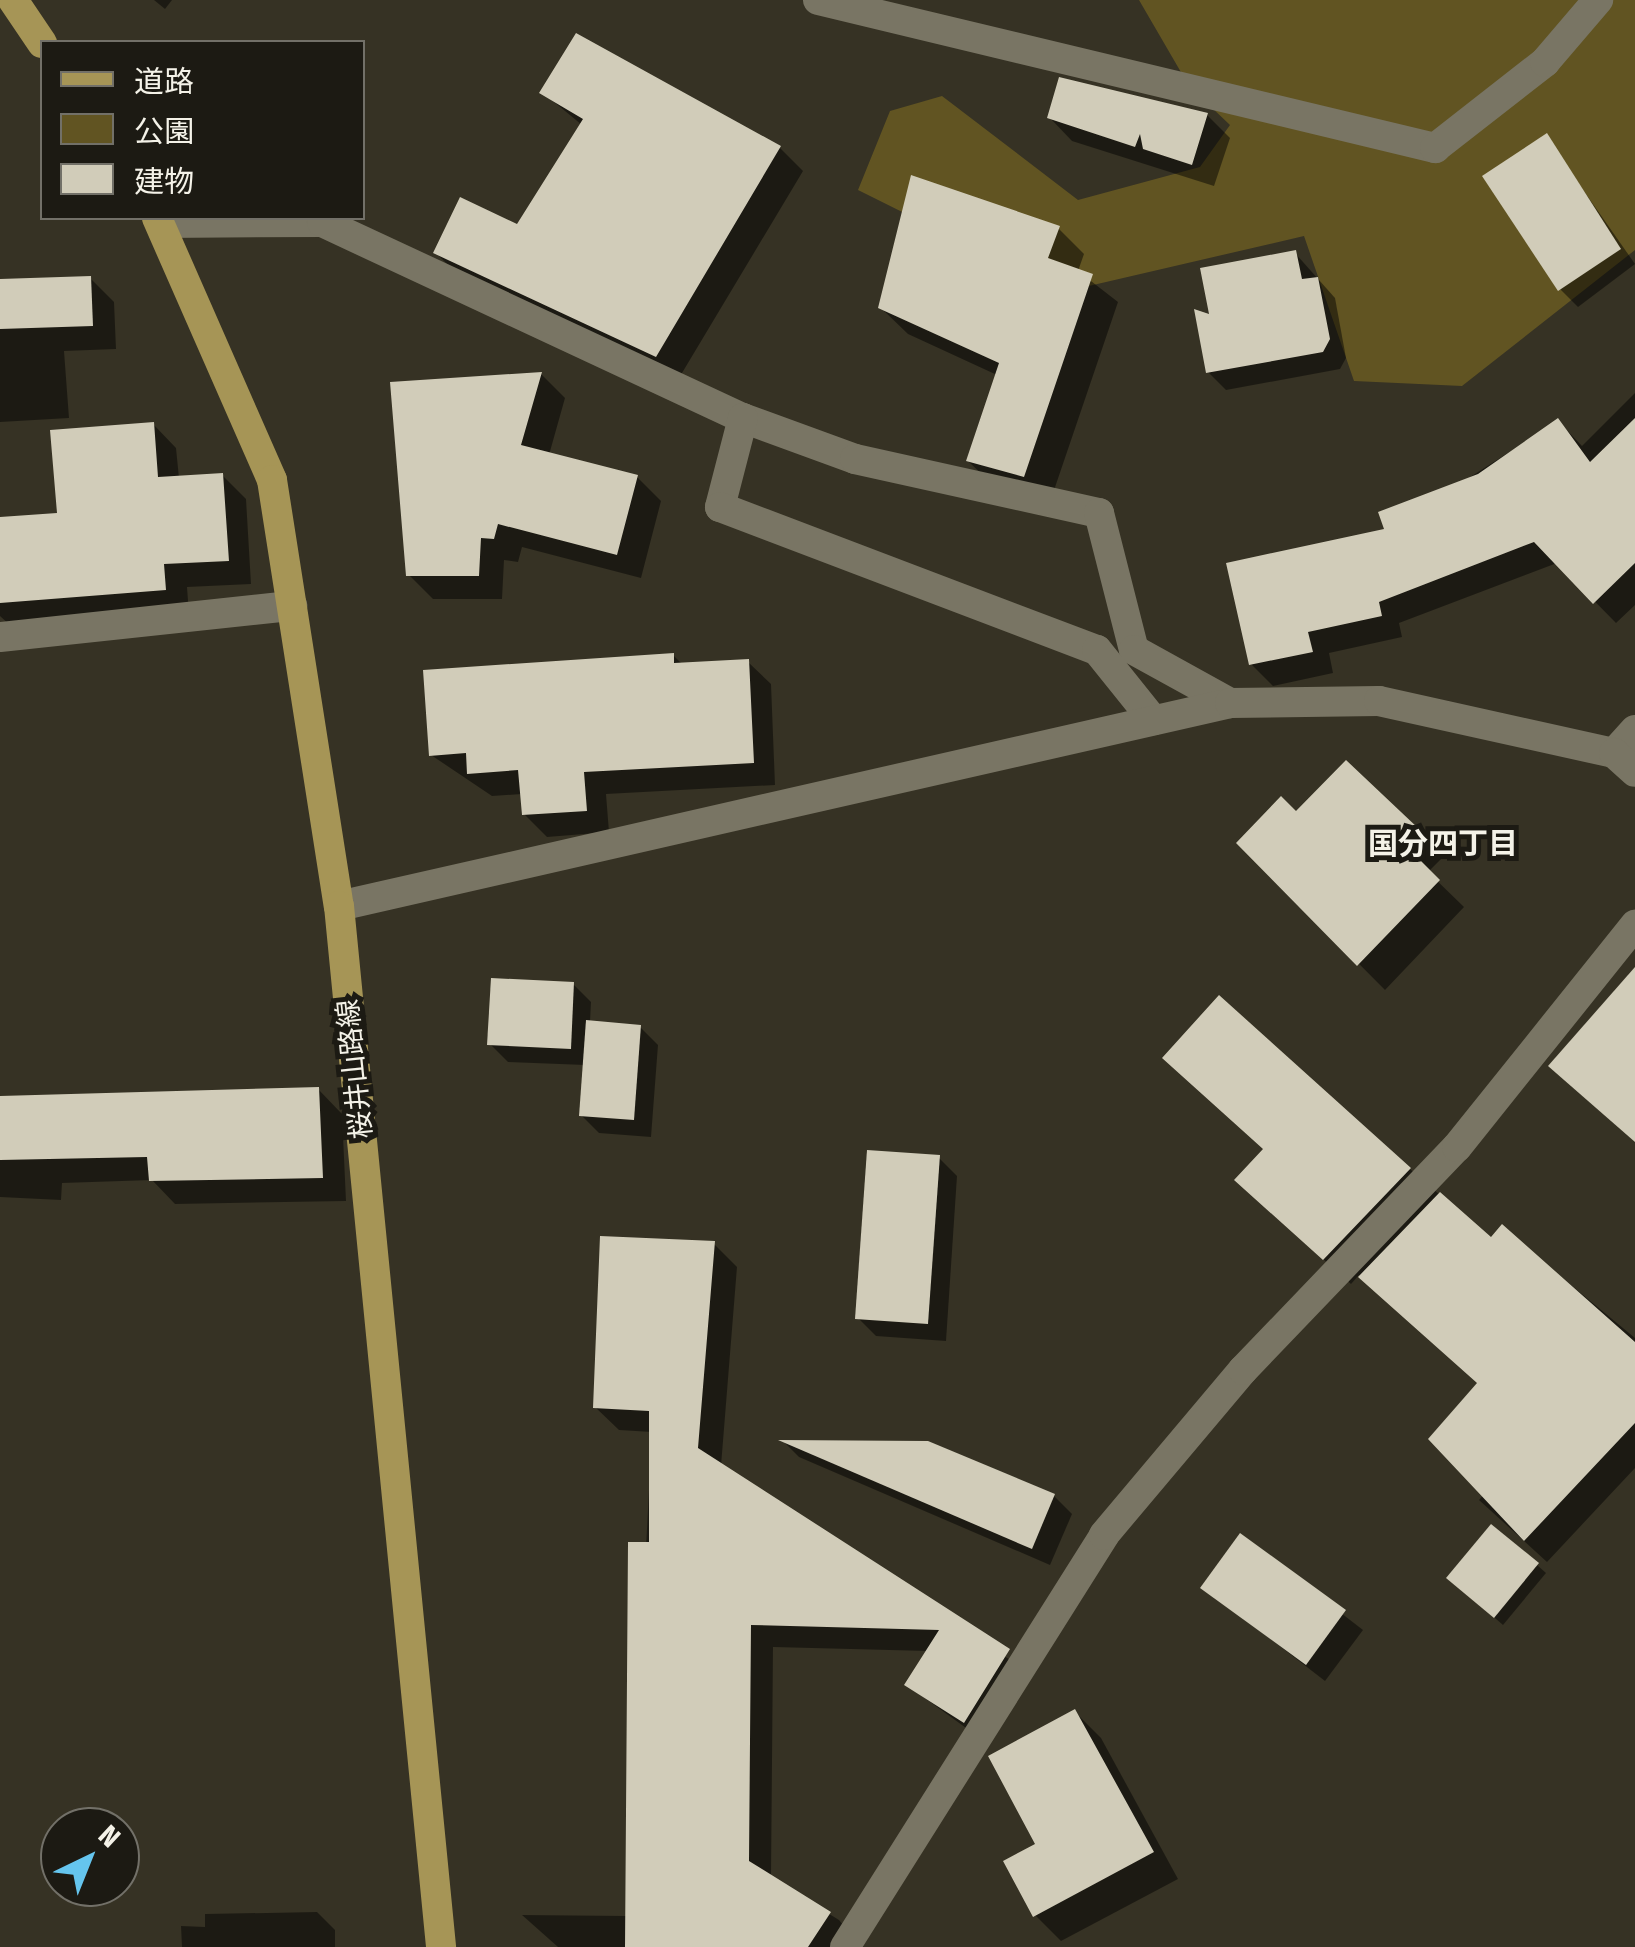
<!DOCTYPE html>
<html>
<head>
<meta charset="utf-8">
<style>
	body { margin:0 }
	#map { position:relative; width:1635px; height:1947px; overflow:hidden; background:#363224; font-family:"Fira Sans Condensed","Noto Sans JP",sans-serif }
	div>[style] { position:absolute }
	.green>* { inset:0; background:#615422 }
	.shadow>* { inset:0; background:#0007 }
	.building>* { inset:0; background:#d1ccb9 }
	.minor>* { height:30px; margin:-15px; padding:0 15px; transform-origin:15px; border-radius:15px; background:#797564 }
	.major>* { height:30px; margin:-15px; padding:0 15px; transform-origin:15px; border-radius:15px; background:#a69556 }
	span { translate:-50% -50%; white-space:nowrap; text-align:center; line-height:1.15; -webkit-text-stroke:10px #1c1a13; paint-order:stroke }
	.street-label { font-size:28px; color:#f4f2e8 }
	.neighbourhood-label { font-size:30px; color:#f4f2e8; font-weight:700 }
	.legend { position:absolute; left:40px; top:40px; width:325px; height:180px; box-sizing:border-box; background:#1c1a13; border:2px solid #727068; margin:0; padding:12px 18px; list-style:none; font-size:30px; color:#f4f2e8 }
	.legend li { display:flex; align-items:center; gap:20px; height:50px }
	.legend b { width:50px; border:2px solid #727068 }
	.north { position:absolute; left:40px; top:1807px; width:100px; height:100px; box-sizing:border-box; background:#1c1a13; border:2px solid #727068; border-radius:50%; rotate:43deg; font-size:28px; font-weight:700; line-height:40px; text-align:center; color:#f4f2e8 }
	.north::after { content:''; display:block; margin:auto; width:35px; height:45px; background:#65c5ee; clip-path:polygon(50% 0,100% 100%,50% 72%,0 100%) }
</style>
</head>
<body>
<div id="map">
	<div class="green">
		<div style="clip-path:polygon(1139px 0,1635px 0,1635px 250px,1462px 386px,1354px 381px,1304px 236px,1063px 292px,858px 190px,890px 111px,942px 96px,1078px 200px,1200px 167px,1230px 125px,1189px 86px)"></div>
	</div>
	<div class="shadow">
		<div style="clip-path:polygon(154px 0,172px 0,165px 9px)"></div>
		<div style="clip-path:polygon(542px 92px,780px 148px,803px 171px,679px 378px,459px 276px,436px 253px,518px 228px,582px 125px)"></div>
		<div style="clip-path:polygon(1207px 115px,1230px 138px,1214px 186px,1072px 141px,1050px 118px)"></div>
		<div style="clip-path:polygon(1546px 137px,1635px 264px,1578px 307px,1560px 289px)"></div>
		<div style="clip-path:polygon(1058px 228px,1084px 254px,1078px 271px,1118px 302px,1050px 502px,995px 487px,968px 461px,997px 375px,908px 334px,881px 308px)"></div>
		<div style="clip-path:polygon(1295px 253px,1335px 298px,1346px 358px,1340px 369px,1226px 390px,1208px 372px,1213px 318px)"></div>
		<div style="clip-path:polygon(90px 278px,114px 302px,116px 349px,64px 351px,69px 418px,0 422px,0 282px)"></div>
		<div style="clip-path:polygon(541px 374px,565px 398px,549px 455px,637px 477px,661px 501px,641px 578px,522px 547px,518px 562px,504px 560px,502px 599px,433px 599px,409px 575px,392px 384px)"></div>
		<div style="clip-path:polygon(1635px 393px,1635px 605px,1616px 623px,1557px 563px,1399px 623px,1402px 637px,1329px 653px,1333px 673px,1273px 686px,1251px 664px,1387px 530px,1558px 421px,1582px 446px)"></div>
		<div style="clip-path:polygon(153px 424px,176px 448px,179px 478px,222px 475px,246px 499px,251px 584px,187px 587px,189px 614px,12px 627px,0 616px,0 519px,60px 515px)"></div>
		<div style="clip-path:polygon(673px 655px,683px 665px,748px 662px,771px 684px,775px 785px,606px 794px,609px 832px,547px 837px,524px 814px,522px 794px,492px 796px,431px 755px)"></div>
		<div style="clip-path:polygon(1346px 763px,1443px 857px,1428px 872px,1464px 907px,1385px 990px,1239px 843px,1296px 814px)"></div>
		<div style="clip-path:polygon(573px 984px,591px 1002px,590px 1022px,640px 1027px,658px 1045px,651px 1137px,599px 1133px,581px 1115px,585px 1065px,508px 1062px,490px 1044px)"></div>
		<div style="clip-path:polygon(318px 1089px,342px 1114px,346px 1201px,175px 1204px,152px 1180px,62px 1183px,61px 1200px,0 1197px,0 1098px)"></div>
		<div style="clip-path:polygon(939px 1158px,957px 1176px,946px 1341px,876px 1336px,858px 1318px)"></div>
		<div style="clip-path:polygon(1410px 1169px,1492px 1240px,1502px 1228px,1635px 1338px,1635px 1468px,1547px 1562px,1479px 1500px,1487px 1491px,1479px 1384px,1359px 1275px,1351px 1284px,1264px 1206px)"></div>
		<div style="clip-path:polygon(714px 1244px,737px 1267px,721px 1466px,1031px 1674px,988px 1744px,907px 1685px,928px 1651px,773px 1647px,771px 1878px,839px 1920px,861px 1947px,558px 1947px,522px 1915px,627px 1916px,652px 1432px,619px 1430px,595px 1407px)"></div>
		<div style="clip-path:polygon(784px 1442px,1054px 1496px,1072px 1514px,1050px 1565px,799px 1457px)"></div>
		<div style="clip-path:polygon(1241px 1536px,1363px 1630px,1325px 1681px,1203px 1587px)"></div>
		<div style="clip-path:polygon(1537px 1565px,1546px 1573px,1503px 1625px,1458px 1586px)"></div>
		<div style="clip-path:polygon(1075px 1712px,1101px 1738px,1178px 1879px,1061px 1941px,1035px 1915px,1039px 1845px)"></div>
		<div style="clip-path:polygon(317px 1912px,335px 1930px,335px 1947px,182px 1947px,181px 1926px,205px 1927px,205px 1914px)"></div>
	</div>
	<div class="building">
		<div style="clip-path:polygon(576px 33px,781px 146px,656px 357px,433px 253px,460px 197px,517px 224px,583px 119px,539px 93px)"></div>
		<div style="clip-path:polygon(1059px 77px,1208px 113px,1192px 165px,1143px 149px,1140px 134px,1135px 147px,1047px 118px)"></div>
		<div style="clip-path:polygon(1547px 133px,1621px 249px,1558px 291px,1482px 176px)"></div>
		<div style="clip-path:polygon(911px 175px,1060px 226px,1048px 258px,1093px 274px,1024px 477px,966px 461px,999px 363px,878px 308px)"></div>
		<div style="clip-path:polygon(1296px 250px,1302px 279px,1318px 277px,1330px 339px,1323px 352px,1206px 373px,1194px 309px,1209px 314px,1200px 268px)"></div>
		<div style="clip-path:polygon(91px 276px,93px 326px,0 329px,0 279px)"></div>
		<div style="clip-path:polygon(542px 372px,521px 445px,638px 475px,617px 555px,498px 524px,494px 539px,481px 538px,479px 576px,406px 576px,390px 382px)"></div>
		<div style="clip-path:polygon(1558px 418px,1590px 462px,1635px 418px,1635px 563px,1593px 604px,1534px 542px,1379px 602px,1382px 616px,1308px 632px,1313px 652px,1249px 665px,1226px 563px,1384px 529px,1378px 512px,1478px 474px)"></div>
		<div style="clip-path:polygon(154px 422px,158px 477px,223px 473px,229px 561px,164px 564px,166px 590px,0 603px,0 517px,57px 513px,50px 430px)"></div>
		<div style="clip-path:polygon(674px 653px,674px 663px,749px 659px,754px 763px,584px 772px,587px 811px,522px 815px,518px 770px,467px 774px,466px 753px,429px 756px,423px 670px)"></div>
		<div style="clip-path:polygon(1346px 760px,1419px 829px,1404px 844px,1440px 880px,1357px 966px,1236px 843px,1281px 796px,1296px 811px)"></div>
		<div style="clip-path:polygon(1635px 967px,1635px 1142px,1548px 1066px)"></div>
		<div style="clip-path:polygon(491px 978px,574px 982px,571px 1049px,487px 1045px)"></div>
		<div style="clip-path:polygon(1219px 995px,1411px 1168px,1323px 1260px,1234px 1180px,1263px 1149px,1162px 1058px)"></div>
		<div style="clip-path:polygon(586px 1020px,641px 1025px,634px 1120px,579px 1116px)"></div>
		<div style="clip-path:polygon(319px 1087px,323px 1178px,149px 1181px,147px 1157px,0 1160px,0 1096px)"></div>
		<div style="clip-path:polygon(867px 1150px,940px 1155px,928px 1324px,855px 1319px)"></div>
		<div style="clip-path:polygon(1440px 1192px,1491px 1237px,1502px 1224px,1635px 1342px,1635px 1423px,1524px 1541px,1428px 1439px,1477px 1383px,1358px 1277px)"></div>
		<div style="clip-path:polygon(600px 1236px,715px 1241px,698px 1448px,1010px 1649px,964px 1723px,904px 1685px,939px 1630px,751px 1625px,749px 1861px,831px 1912px,808px 1947px,625px 1947px,628px 1542px,649px 1542px,649px 1411px,593px 1408px)"></div>
		<div style="clip-path:polygon(778px 1440px,928px 1441px,1055px 1494px,1032px 1549px)"></div>
		<div style="clip-path:polygon(1491px 1524px,1539px 1563px,1494px 1618px,1446px 1578px)"></div>
		<div style="clip-path:polygon(1240px 1533px,1346px 1610px,1306px 1665px,1200px 1588px)"></div>
		<div style="clip-path:polygon(1075px 1709px,1154px 1852px,1033px 1917px,1003px 1861px,1035px 1844px,988px 1756px)"></div>
	</div>
	<div class="minor">
		<div style="left:818px;top:0;width:635px;rotate:13.49deg"></div>
		<div style="left:1435px;top:148px;width:140px;rotate:-38deg"></div>
		<div style="left:1545px;top:62px;width:82px;rotate:-49.5deg"></div>
		<div style="left:161px;top:223px;width:161px;rotate:-0.4deg"></div>
		<div style="left:322px;top:222px;width:464px;rotate:25deg"></div>
		<div style="left:743px;top:418px;width:119px;rotate:20.1deg"></div>
		<div style="left:855px;top:459px;width:250px;rotate:12.5deg"></div>
		<div style="left:1099px;top:513px;width:141px;rotate:75.7deg"></div>
		<div style="left:1134px;top:650px;width:110px;rotate:28.9deg"></div>
		<div style="left:743px;top:418px;width:92px;rotate:104.5deg"></div>
		<div style="left:720px;top:507px;width:403px;rotate:20.8deg"></div>
		<div style="left:1097px;top:650px;width:90px;rotate:51.3deg"></div>
		<div style="left:0;top:637px;width:294px;rotate:-6.1deg"></div>
		<div style="left:1614px;top:753px;width:31px;rotate:-48deg"></div>
		<div style="left:339px;top:906px;width:914px;rotate:-12.83deg"></div>
		<div style="left:1230px;top:703px;width:149px;rotate:-0.8deg"></div>
		<div style="left:1379px;top:701px;width:241px;rotate:12.5deg"></div>
		<div style="left:1614px;top:753px;width:28px;rotate:42deg"></div>
		<div style="left:845px;top:1947px;width:487px;rotate:-57.8deg"></div>
		<div style="left:1104px;top:1535px;width:216px;rotate:-49.9deg"></div>
		<div style="left:1243px;top:1370px;width:309px;rotate:-46.2deg"></div>
		<div style="left:1457px;top:1147px;width:285px;rotate:-51.3deg"></div>
	</div>
	<div class="major">
		<div style="left:13px;top:0;width:52px;rotate:56deg"></div>
		<div style="left:157px;top:218px;width:286px;rotate:66.3deg"></div>
		<div style="left:272px;top:480px;width:431px;rotate:81.1deg"></div>
		<div style="left:339px;top:906px;width:1046px;rotate:84.4deg"></div>
	</div>
	<div class="street-label">
		<span style="left:355px;top:1069px;rotate:-96deg">桜井山路線</span>
	</div>
	<div class="neighbourhood-label">
		<span style="left:1443px;top:844px">国分四丁目</span>
	</div>
	<ul class="legend">
	<li><b style="height:12px;background:#a69556"></b>道路</li>
	<li><b style="height:28px;background:#615422"></b>公園</li>
	<li><b style="height:28px;background:#d1ccb9"></b>建物</li>
	</ul>
	<div class="north">N</div>
</div>
</body>
</html>
